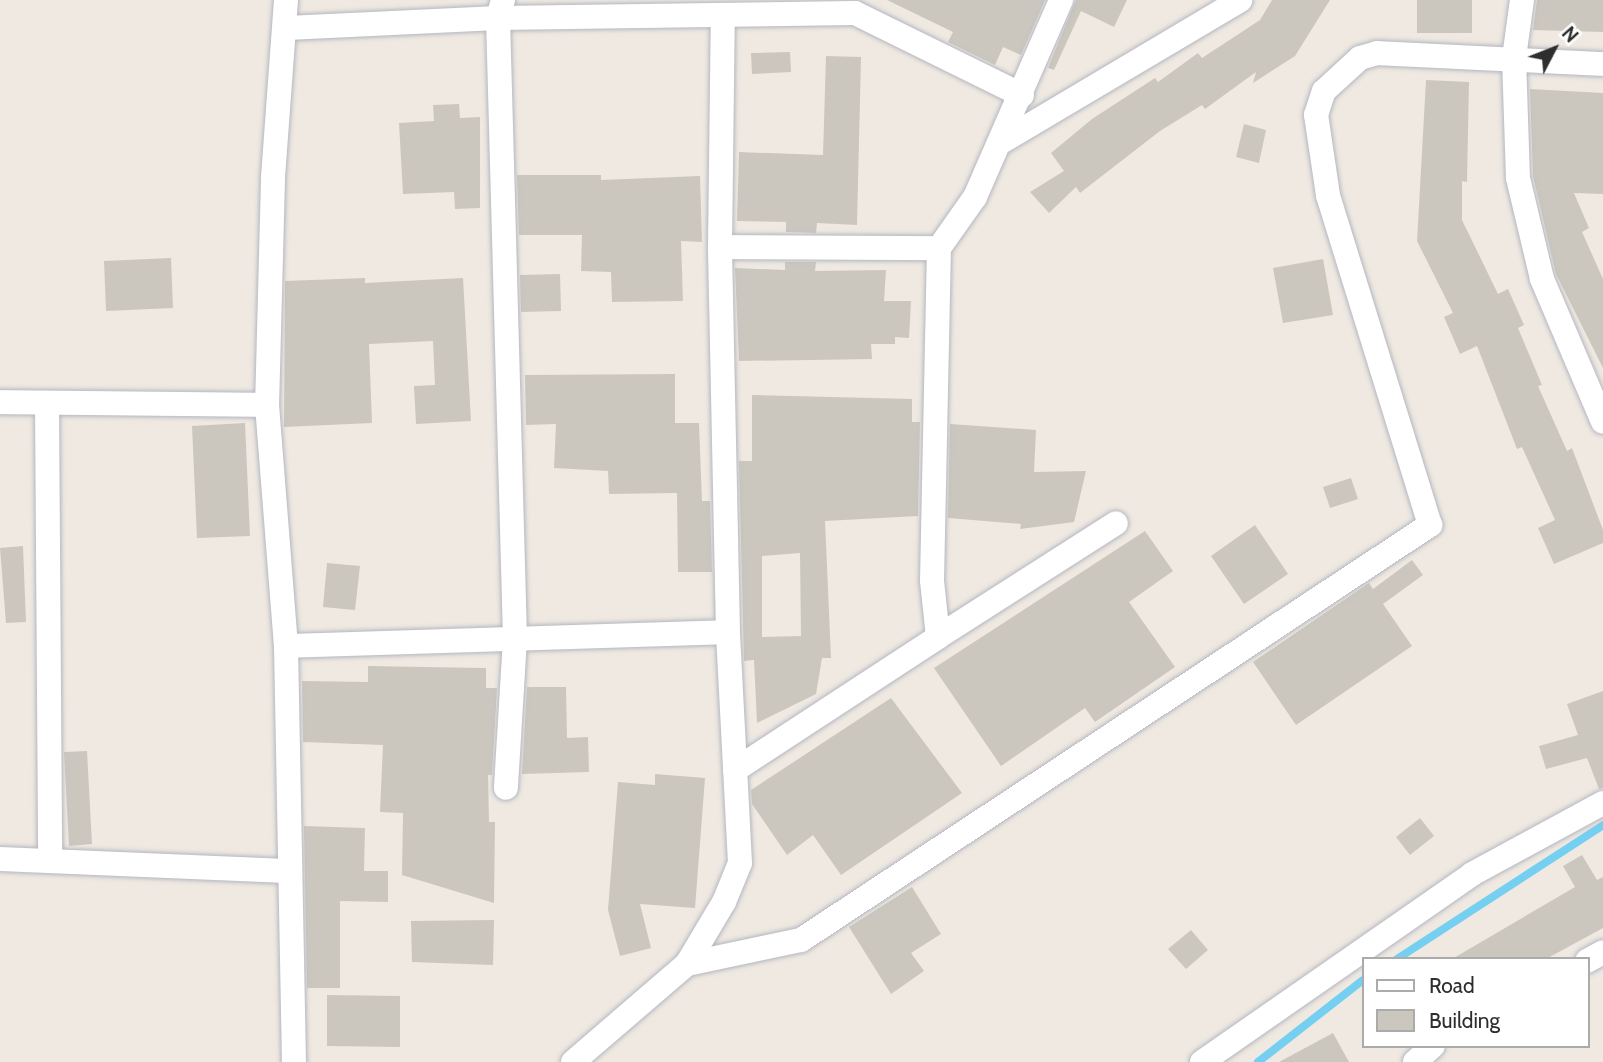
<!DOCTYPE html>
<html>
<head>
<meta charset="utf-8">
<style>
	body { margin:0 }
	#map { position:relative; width:1603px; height:1062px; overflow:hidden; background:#efe9e1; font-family:Cabin,sans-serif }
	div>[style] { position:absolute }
	.stream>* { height:8px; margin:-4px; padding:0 4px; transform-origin:4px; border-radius:4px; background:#75cff0 }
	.building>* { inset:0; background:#cbc7bf }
	.roads { filter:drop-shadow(0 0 2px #b4b7c1) drop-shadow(0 0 2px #b4b7c1) }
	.street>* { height:24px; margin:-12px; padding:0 12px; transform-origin:12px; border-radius:12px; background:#fff }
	span { translate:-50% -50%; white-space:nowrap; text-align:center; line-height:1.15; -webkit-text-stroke:7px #fff; paint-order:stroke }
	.legend { position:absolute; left:1362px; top:957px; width:228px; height:91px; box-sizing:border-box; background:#fff; border:2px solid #ababab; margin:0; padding:9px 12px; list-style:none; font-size:21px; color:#2e2e2e }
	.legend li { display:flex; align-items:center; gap:14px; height:35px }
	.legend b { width:35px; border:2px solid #ababab }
	.north { position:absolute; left:1519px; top:14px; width:70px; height:70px; -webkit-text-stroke:5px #fff; paint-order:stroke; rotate:48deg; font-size:19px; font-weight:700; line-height:28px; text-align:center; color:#2e2e2e }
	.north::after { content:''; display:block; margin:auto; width:24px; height:32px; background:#2e2e2e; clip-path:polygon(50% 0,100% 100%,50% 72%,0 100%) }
</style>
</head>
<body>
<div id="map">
	<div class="stream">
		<div style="left:1397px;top:959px;width:246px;rotate:-33deg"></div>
		<div style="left:1258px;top:1062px;width:133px;rotate:-38deg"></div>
	</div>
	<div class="building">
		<div style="clip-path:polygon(887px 0,1045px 0,1021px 55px,1003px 47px,995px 65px,948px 42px,953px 32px)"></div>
		<div style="clip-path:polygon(1076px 0,1127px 0,1114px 27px,1081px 11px,1054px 70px,1048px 68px)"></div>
		<div style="clip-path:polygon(1272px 0,1330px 0,1295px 56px,1253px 83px,1256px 72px,1205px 109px,1202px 105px,1160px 131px,1080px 193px,1076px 187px,1049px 213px,1030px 192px,1064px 171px,1051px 153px,1092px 119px,1155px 78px,1158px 82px,1198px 53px,1202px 58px,1260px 20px)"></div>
		<div style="clip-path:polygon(1417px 0,1472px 0,1472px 33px,1417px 33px)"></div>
		<div style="clip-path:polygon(1537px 0,1603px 0,1603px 32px,1533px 30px)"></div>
		<div style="clip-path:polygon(790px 52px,791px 72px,752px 74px,751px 53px)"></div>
		<div style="clip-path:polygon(826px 56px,861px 57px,857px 225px,817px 223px,816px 233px,786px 232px,786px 222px,737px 221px,739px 152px,823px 155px)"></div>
		<div style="clip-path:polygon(1426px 80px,1469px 82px,1467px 182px,1462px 181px,1462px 220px,1498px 294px,1508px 289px,1524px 325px,1518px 328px,1542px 385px,1538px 386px,1567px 451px,1572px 448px,1603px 530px,1603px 543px,1554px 564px,1538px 528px,1555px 520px,1522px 447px,1517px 449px,1477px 346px,1460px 354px,1444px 317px,1453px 313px,1417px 241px)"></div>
		<div style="clip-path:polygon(1530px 89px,1603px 93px,1603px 194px,1574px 193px,1589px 228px,1582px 232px,1603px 279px,1603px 368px,1556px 274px,1533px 176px)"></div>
		<div style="clip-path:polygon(459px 104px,460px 118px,480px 117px,480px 208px,455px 209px,454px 192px,403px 194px,399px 123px,434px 121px,433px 105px)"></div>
		<div style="clip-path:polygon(1244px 124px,1266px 130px,1259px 163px,1236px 157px)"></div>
		<div style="clip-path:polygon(517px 175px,601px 175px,601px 180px,700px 176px,702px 242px,681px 241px,683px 301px,612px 302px,611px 272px,581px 271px,582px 235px,519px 235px)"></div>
		<div style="clip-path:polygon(171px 258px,173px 308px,106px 311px,104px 261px)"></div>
		<div style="clip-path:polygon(1323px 259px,1333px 315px,1283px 323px,1273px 268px)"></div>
		<div style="clip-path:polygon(785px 262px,816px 262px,815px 271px,886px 270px,884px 301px,911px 301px,909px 338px,895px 337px,895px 344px,871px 344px,872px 359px,739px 361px,735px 268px,785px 270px)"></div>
		<div style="clip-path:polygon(560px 274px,561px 311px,521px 312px,520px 275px)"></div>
		<div style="clip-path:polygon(365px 278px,365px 283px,463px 278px,471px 421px,416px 424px,414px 386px,435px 385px,433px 341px,369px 344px,372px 423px,284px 427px,285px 281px)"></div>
		<div style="clip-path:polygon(675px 374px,675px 423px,699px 423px,702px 501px,710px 501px,712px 572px,678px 572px,677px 493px,609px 494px,608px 471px,554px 468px,556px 424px,526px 425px,525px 375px)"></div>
		<div style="clip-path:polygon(evenodd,752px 395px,912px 399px,912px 422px,920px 422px,918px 516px,825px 521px,831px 658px,822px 658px,816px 694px,757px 723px,754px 660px,744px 661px,739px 461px,752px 461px,752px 395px,800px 553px,801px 636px,762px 637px,762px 556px,800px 553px)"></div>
		<div style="clip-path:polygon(245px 423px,250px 536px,197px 538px,192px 426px)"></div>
		<div style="clip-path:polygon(950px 424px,1036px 430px,1034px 472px,1086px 471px,1074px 522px,1020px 529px,1021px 524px,948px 518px)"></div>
		<div style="clip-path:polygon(1351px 478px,1358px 499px,1330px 508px,1323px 487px)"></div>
		<div style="clip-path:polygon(1255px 525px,1288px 574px,1244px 604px,1211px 556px)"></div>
		<div style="clip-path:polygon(1145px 531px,1173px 571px,1129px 602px,1175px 667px,1095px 722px,1085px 708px,1001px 766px,934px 668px)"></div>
		<div style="clip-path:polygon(23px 546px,26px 622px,6px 623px,0 548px)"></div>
		<div style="clip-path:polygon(1412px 560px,1423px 575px,1383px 604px,1412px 646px,1296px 725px,1253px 662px,1369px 583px,1373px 589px)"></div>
		<div style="clip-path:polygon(327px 563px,360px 566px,355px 610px,323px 607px)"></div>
		<div style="clip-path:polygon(368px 666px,486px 668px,486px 688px,497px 688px,492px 775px,488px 775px,489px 822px,495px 822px,494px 903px,402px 875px,403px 813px,380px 812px,383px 745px,303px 742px,302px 681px,368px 682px)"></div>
		<div style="clip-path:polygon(527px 687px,566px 687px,567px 738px,588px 737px,589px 772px,522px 774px)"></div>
		<div style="clip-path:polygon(1603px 691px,1603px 788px,1599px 789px,1587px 758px,1546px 769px,1539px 746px,1578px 735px,1567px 704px)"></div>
		<div style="clip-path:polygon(891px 698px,962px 793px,841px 875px,813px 835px,787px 855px,752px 804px,751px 790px)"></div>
		<div style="clip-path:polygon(87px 751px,92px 844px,69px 846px,64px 752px)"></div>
		<div style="clip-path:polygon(655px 774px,705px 778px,695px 908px,640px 904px,651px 948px,620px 956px,608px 910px,618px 782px,655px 785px)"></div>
		<div style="clip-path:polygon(1420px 818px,1434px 836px,1410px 855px,1396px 837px)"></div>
		<div style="clip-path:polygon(304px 826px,365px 828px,364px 871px,388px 871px,388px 902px,340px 901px,340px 988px,307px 988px)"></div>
		<div style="clip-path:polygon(1582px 855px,1597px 880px,1603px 877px,1603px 928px,1546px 959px,1452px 959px,1575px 887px,1563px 866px)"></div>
		<div style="clip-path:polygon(912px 887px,941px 934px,911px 953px,924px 971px,891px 994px,849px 927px)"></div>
		<div style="clip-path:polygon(494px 920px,493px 965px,412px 962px,411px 921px)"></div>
		<div style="clip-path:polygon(1191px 930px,1208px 950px,1186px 969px,1168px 949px)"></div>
		<div style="clip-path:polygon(327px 995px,400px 996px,400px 1047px,327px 1046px)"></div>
		<div style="clip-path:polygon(1333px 1033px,1349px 1062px,1279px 1062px)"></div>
	</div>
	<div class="roads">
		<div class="street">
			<div style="left:286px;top:0;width:179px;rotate:94.2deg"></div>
			<div style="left:273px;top:179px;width:226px;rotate:91.5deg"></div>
			<div style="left:267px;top:405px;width:242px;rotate:85.5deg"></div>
			<div style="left:286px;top:646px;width:416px;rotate:88.9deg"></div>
			<div style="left:503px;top:0;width:19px;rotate:106deg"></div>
			<div style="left:498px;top:18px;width:621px;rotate:88.43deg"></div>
			<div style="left:515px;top:639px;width:149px;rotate:93.5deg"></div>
			<div style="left:1522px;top:0;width:59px;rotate:97.9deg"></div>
			<div style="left:1514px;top:58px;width:120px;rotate:88.1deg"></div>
			<div style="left:1518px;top:178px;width:104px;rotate:76.6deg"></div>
			<div style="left:1542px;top:279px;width:155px;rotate:66.9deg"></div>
			<div style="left:287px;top:28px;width:211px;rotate:-2.7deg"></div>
			<div style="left:498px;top:18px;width:357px;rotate:-0.8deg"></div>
			<div style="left:855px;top:13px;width:186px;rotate:26.2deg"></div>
			<div style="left:1003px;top:141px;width:276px;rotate:-30.7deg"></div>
			<div style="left:720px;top:247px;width:219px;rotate:0.3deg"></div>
			<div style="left:0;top:402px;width:267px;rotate:0.6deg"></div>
			<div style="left:47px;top:404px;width:454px;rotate:89.6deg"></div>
			<div style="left:938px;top:637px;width:211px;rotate:-32.6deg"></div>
			<div style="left:286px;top:646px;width:442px;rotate:-1.8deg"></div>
			<div style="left:735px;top:770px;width:243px;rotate:-33.2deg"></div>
			<div style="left:938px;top:637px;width:56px;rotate:-96.1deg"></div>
			<div style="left:932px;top:581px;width:333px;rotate:-88.8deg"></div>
			<div style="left:939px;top:248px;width:62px;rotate:-54.8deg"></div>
			<div style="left:975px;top:197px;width:215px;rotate:-66.4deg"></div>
			<div style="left:0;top:859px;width:287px;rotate:2.4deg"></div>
			<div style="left:1587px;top:961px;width:18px;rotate:-29deg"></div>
			<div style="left:687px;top:964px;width:116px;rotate:-11.9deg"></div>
			<div style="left:801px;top:940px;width:754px;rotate:-33.42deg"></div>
			<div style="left:1430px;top:525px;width:345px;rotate:-107.2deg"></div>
			<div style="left:1328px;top:195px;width:81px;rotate:-98.5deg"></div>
			<div style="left:1316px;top:115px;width:25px;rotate:-72deg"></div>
			<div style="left:1324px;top:91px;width:49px;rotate:-42.5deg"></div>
			<div style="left:1360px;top:58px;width:18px;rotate:-16deg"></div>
			<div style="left:1377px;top:53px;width:226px;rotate:2.8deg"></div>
			<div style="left:573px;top:1062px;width:150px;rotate:-40.7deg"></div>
			<div style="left:687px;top:964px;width:72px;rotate:-59.2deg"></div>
			<div style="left:724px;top:902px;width:42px;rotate:-67.7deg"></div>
			<div style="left:740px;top:863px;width:231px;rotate:-93deg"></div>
			<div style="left:728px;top:632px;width:385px;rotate:-91.2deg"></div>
			<div style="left:720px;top:247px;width:232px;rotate:-89.3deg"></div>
			<div style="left:1202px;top:1062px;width:329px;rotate:-34.8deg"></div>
			<div style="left:1472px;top:874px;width:149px;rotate:-28.5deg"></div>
			<div style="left:1415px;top:1062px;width:24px;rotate:-42deg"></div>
		</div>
	</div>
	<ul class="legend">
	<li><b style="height:9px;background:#fff"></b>Road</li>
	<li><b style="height:19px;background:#cbc7bf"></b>Building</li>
	</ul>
	<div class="north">N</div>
</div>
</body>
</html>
